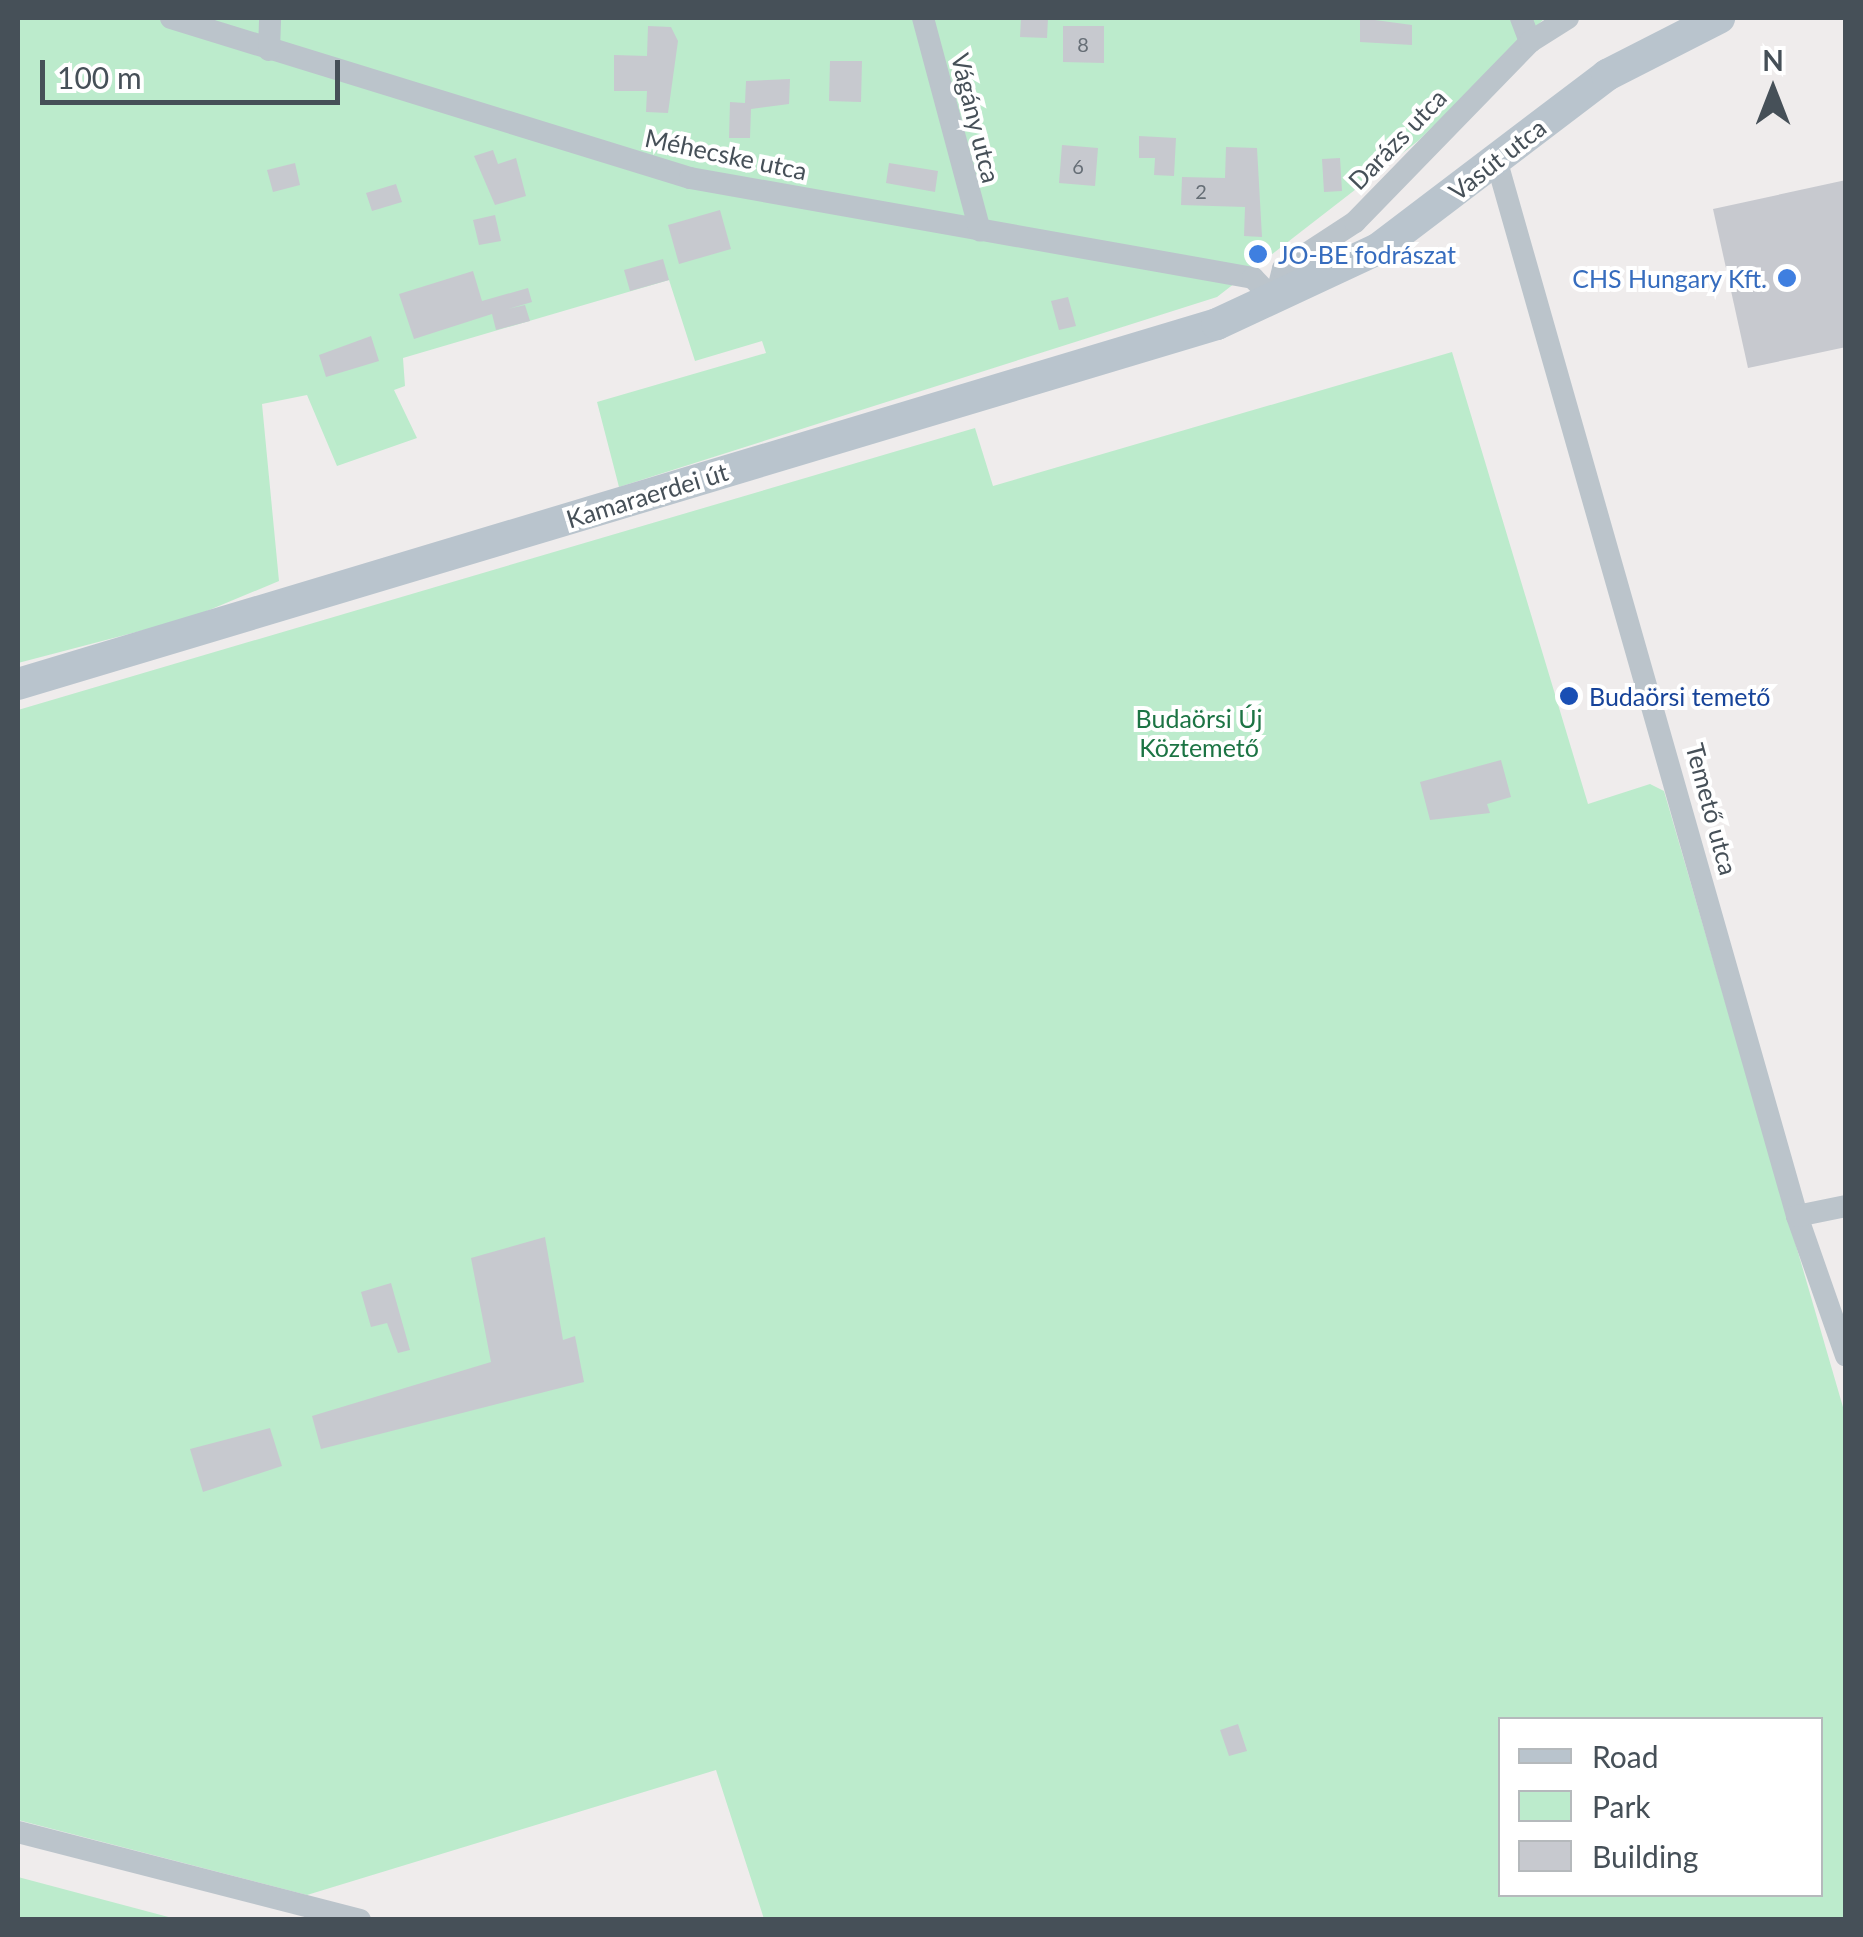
<!DOCTYPE html>
<html>
<head>
<meta charset="utf-8">
<style>
	body { margin:0 }
	#map { position:relative; width:1863px; height:1937px; overflow:hidden; background:#efecec; font-family:Lato,sans-serif }
	div>[style] { position:absolute }
	.green>* { inset:0; background:#bcebcc }
	.building>* { inset:0; background:#c7c9cf }
	.street>* { height:22px; margin:-11px; padding:0 11px; transform-origin:11px; border-radius:11px; background:#bbc4cb }
	.secondary>* { height:32px; margin:-16px; padding:0 16px; transform-origin:16px; border-radius:16px; background:#b9c4cd }
	.dots>* { width:28px; height:28px; translate:-50% -50%; box-sizing:border-box; border:5px solid #fff; border-radius:50% }
	span { translate:-50% -50%; white-space:nowrap; text-align:center; line-height:1.15; -webkit-text-stroke:8px #fff; paint-order:stroke }
	.number-label { font-size:20px; color:#666e76 }
	.number-label span { -webkit-text-stroke-width:0 }
	.street-label { font-size:25px; color:#465058 }
	.shop-label { font-size:25px; color:#366cbe }
	.left { translate:0 -50%; text-align:left }
	.right { translate:-100% -50%; text-align:right }
	.transit-label { font-size:25px; color:#164399 }
	.park-label { font-size:25px; color:#1c7444 }
	.frame { position:absolute; inset:0; border:20px solid #465058; pointer-events:none }
	.legend { position:absolute; left:1498px; top:1717px; width:325px; height:180px; box-sizing:border-box; background:#fff; border:2px solid #b5b9bc; margin:0; padding:12px 18px; list-style:none; font-size:30px; color:#465058 }
	.legend li { display:flex; align-items:center; gap:20px; height:50px }
	.legend b { width:50px; border:2px solid #b5b9bc }
	.north { position:absolute; left:1723px; top:40px; width:100px; height:100px; -webkit-text-stroke:8px #fff; paint-order:stroke; rotate:0deg; font-size:28px; font-weight:700; line-height:40px; text-align:center; color:#465058 }
	.north::after { content:''; display:block; margin:auto; width:35px; height:45px; background:#465058; clip-path:polygon(50% 0,100% 100%,50% 72%,0 100%) }
	.scale { position:absolute; left:40px; top:60px; width:300px; height:45px; box-sizing:border-box; border:5px solid #465058; border-top:0; padding-left:12px; font-size:30px; line-height:35px; white-space:nowrap; color:#465058; -webkit-text-stroke:8px #fff; paint-order:stroke }
</style>
</head>
<body>
<div id="map">
	<div class="green">
		<div style="clip-path:polygon(18px 18px,1545px 18px,1418px 141px,1217px 297px,619px 487px,597px 402px,766px 353px,762px 341px,695px 361px,669px 280px,403px 358px,405px 386px,394px 390px,417px 438px,337px 466px,307px 395px,262px 404px,279px 581px,190px 618px,18px 663px)"></div>
		<div style="clip-path:polygon(evenodd,1452px 352px,1588px 804px,1650px 784px,1664px 791px,1845px 1414px,1845px 1919px,764px 1919px,716px 1770px,307px 1895px,18px 1820px,18px 710px,975px 428px,993px 486px,1452px 352px,1500px 1720px,1820px 1720px,1820px 1894px,1500px 1894px,1500px 1720px)"></div>
		<div style="clip-path:polygon(18px 1877px,176px 1919px,18px 1919px)"></div>
	</div>
	<div class="building">
		<div style="clip-path:polygon(1021px 18px,1048px 18px,1047px 38px,1020px 37px)"></div>
		<div style="clip-path:polygon(1360px 18px,1412px 25px,1412px 45px,1360px 42px)"></div>
		<div style="clip-path:polygon(648px 26px,671px 27px,678px 41px,668px 113px,646px 112px,647px 91px,614px 91px,614px 55px,647px 56px)"></div>
		<div style="clip-path:polygon(1063px 26px,1104px 26px,1104px 63px,1063px 62px)"></div>
		<div style="clip-path:polygon(830px 61px,862px 61px,861px 102px,829px 101px)"></div>
		<div style="clip-path:polygon(790px 79px,789px 104px,751px 109px,750px 138px,729px 138px,730px 102px,745px 103px,746px 81px)"></div>
		<div style="clip-path:polygon(1139px 136px,1176px 138px,1174px 176px,1154px 175px,1155px 158px,1139px 158px)"></div>
		<div style="clip-path:polygon(1062px 145px,1098px 148px,1095px 186px,1059px 183px)"></div>
		<div style="clip-path:polygon(1226px 147px,1257px 148px,1262px 237px,1244px 236px,1245px 207px,1181px 205px,1182px 177px,1225px 178px)"></div>
		<div style="clip-path:polygon(493px 150px,498px 164px,516px 158px,526px 196px,495px 205px,474px 156px)"></div>
		<div style="clip-path:polygon(1340px 158px,1342px 191px,1324px 192px,1322px 159px)"></div>
		<div style="clip-path:polygon(295px 163px,300px 185px,273px 192px,267px 170px)"></div>
		<div style="clip-path:polygon(889px 163px,938px 171px,935px 192px,886px 183px)"></div>
		<div style="clip-path:polygon(1846px 180px,1846px 347px,1748px 368px,1713px 209px)"></div>
		<div style="clip-path:polygon(396px 184px,402px 202px,372px 211px,366px 193px)"></div>
		<div style="clip-path:polygon(720px 210px,731px 249px,679px 264px,668px 225px)"></div>
		<div style="clip-path:polygon(495px 215px,501px 241px,479px 245px,473px 220px)"></div>
		<div style="clip-path:polygon(663px 259px,669px 280px,630px 291px,624px 270px)"></div>
		<div style="clip-path:polygon(473px 271px,482px 301px,528px 288px,532px 302px,508px 309px,525px 305px,530px 321px,496px 330px,492px 314px,414px 339px,399px 294px)"></div>
		<div style="clip-path:polygon(1068px 297px,1076px 326px,1059px 330px,1051px 301px)"></div>
		<div style="clip-path:polygon(371px 336px,379px 361px,326px 377px,319px 355px)"></div>
		<div style="clip-path:polygon(1501px 760px,1511px 797px,1487px 804px,1490px 813px,1430px 820px,1420px 782px)"></div>
		<div style="clip-path:polygon(545px 1237px,563px 1340px,575px 1336px,584px 1382px,321px 1449px,312px 1416px,491px 1362px,471px 1258px)"></div>
		<div style="clip-path:polygon(391px 1283px,410px 1350px,398px 1353px,387px 1323px,371px 1327px,361px 1292px)"></div>
		<div style="clip-path:polygon(270px 1428px,282px 1466px,203px 1492px,190px 1449px)"></div>
		<div style="clip-path:polygon(1238px 1724px,1247px 1751px,1229px 1756px,1220px 1730px)"></div>
	</div>
	<div class="street">
		<div style="left:171px;top:18px;width:543px;rotate:17.13deg"></div>
		<div style="left:690px;top:178px;width:572px;rotate:10.07deg"></div>
		<div style="left:1253px;top:278px;width:32px;rotate:46deg"></div>
		<div style="left:923px;top:18px;width:220px;rotate:75deg"></div>
		<div style="left:1521px;top:18px;width:26px;rotate:69deg"></div>
		<div style="left:269px;top:50px;width:32px;rotate:-88deg"></div>
		<div style="left:1496px;top:159px;width:1099px;rotate:74.1deg"></div>
		<div style="left:1797px;top:1216px;width:148px;rotate:70.7deg"></div>
		<div style="left:1275px;top:301px;width:33px;rotate:-76deg"></div>
		<div style="left:1283px;top:269px;width:86px;rotate:-33.1deg"></div>
		<div style="left:1355px;top:222px;width:251px;rotate:-45.8deg"></div>
		<div style="left:1530px;top:42px;width:45px;rotate:-32.3deg"></div>
		<div style="left:1797px;top:1216px;width:50px;rotate:-11.5deg"></div>
		<div style="left:18px;top:1832px;width:353px;rotate:14.4deg"></div>
	</div>
	<div class="secondary">
		<div style="left:18px;top:684px;width:1252px;rotate:-16.71deg"></div>
		<div style="left:1217px;top:324px;width:178px;rotate:-25deg"></div>
		<div style="left:1378px;top:249px;width:288px;rotate:-37.2deg"></div>
		<div style="left:1607px;top:75px;width:126px;rotate:-27deg"></div>
	</div>
	<div class="dots">
		<div style="left:1258px;top:254px;background:#3f7fe0"></div>
		<div style="left:1787px;top:278px;background:#3f7fe0"></div>
		<div style="left:1569px;top:696px;background:#1a4fb4"></div>
	</div>
	<div class="number-label">
		<span style="left:1083px;top:44px">8</span>
		<span style="left:1078px;top:166px">6</span>
		<span style="left:1201px;top:191px">2</span>
	</div>
	<div class="street-label">
		<span style="left:976px;top:118px;rotate:76deg">Vágány utca</span>
		<span style="left:1397px;top:139px;rotate:-46deg">Darázs utca</span>
		<span style="left:726px;top:154px;rotate:12deg">Méhecske utca</span>
		<span style="left:1497px;top:159px;rotate:-38deg">Vasút utca</span>
		<span style="left:647px;top:495px;rotate:-17deg">Kamaraerdei út</span>
		<span style="left:1712px;top:809px;rotate:75deg">Temető utca</span>
	</div>
	<div class="shop-label">
		<span class="left" style="left:1278px;top:254px">JO-BE fodrászat</span>
		<span class="right" style="left:1767px;top:278px">CHS Hungary Kft.</span>
	</div>
	<div class="transit-label">
		<span class="left" style="left:1589px;top:696px">Budaörsi temető</span>
	</div>
	<div class="park-label">
		<span style="left:1199px;top:733px">Budaörsi Új<br>Köztemető</span>
	</div>
	<div class="frame"></div>
	<ul class="legend">
	<li><b style="height:12px;background:#b9c4cd"></b>Road</li>
	<li><b style="height:28px;background:#bcebcc"></b>Park</li>
	<li><b style="height:28px;background:#c7c9cf"></b>Building</li>
	</ul>
	<div class="north">N</div>
	<div class="scale">100 m</div>
</div>
</body>
</html>
